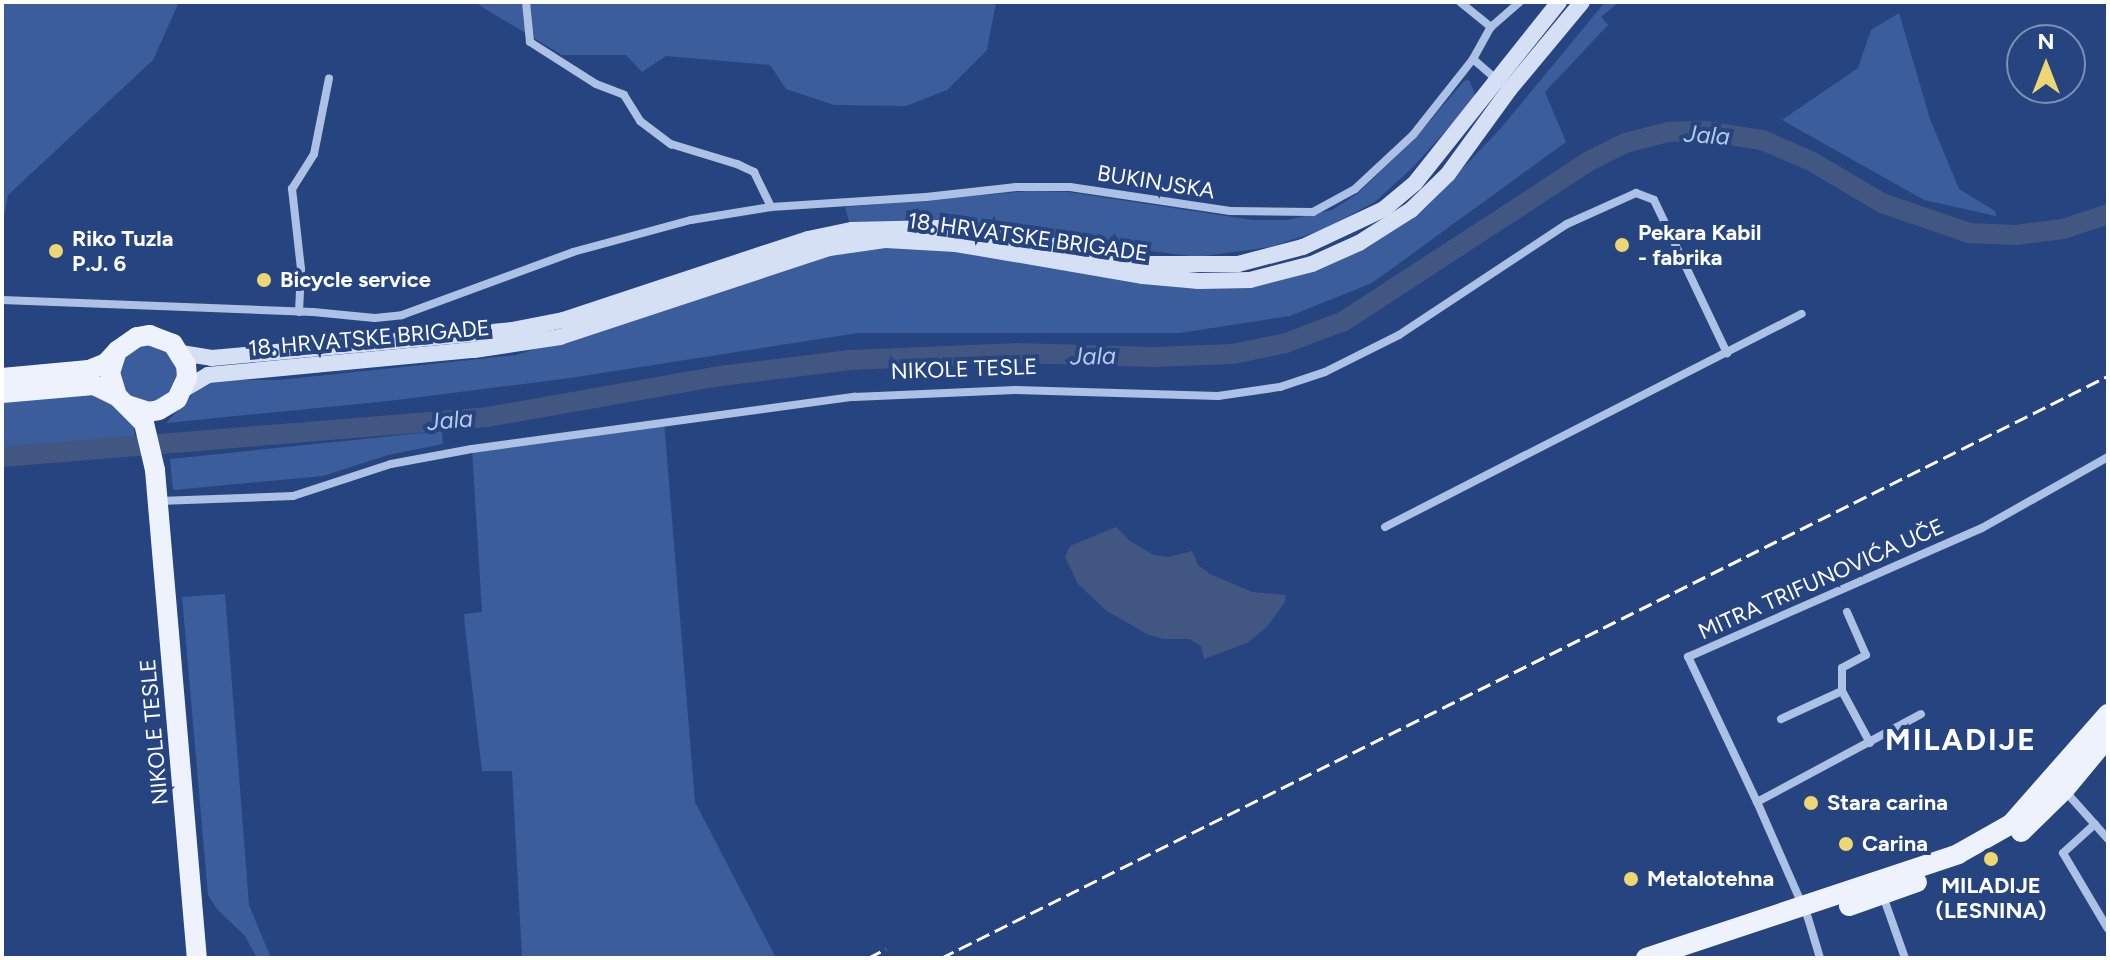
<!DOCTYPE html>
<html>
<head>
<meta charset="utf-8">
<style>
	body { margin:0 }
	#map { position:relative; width:2110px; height:960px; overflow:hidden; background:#26447f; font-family:Figtree,sans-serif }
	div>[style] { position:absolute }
	.green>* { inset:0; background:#3b5d9c }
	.water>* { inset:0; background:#415781 }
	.river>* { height:20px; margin:-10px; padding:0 10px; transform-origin:10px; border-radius:10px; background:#415781 }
	.street>* { height:8px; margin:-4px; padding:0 4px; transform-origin:4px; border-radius:4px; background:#adc1e5 }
	.secondary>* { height:16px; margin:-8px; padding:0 8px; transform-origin:8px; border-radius:8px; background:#d6e0f5 }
	.primary>* { height:20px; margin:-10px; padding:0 10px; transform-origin:10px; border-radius:10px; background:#edf2fd }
	.rail>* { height:3px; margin-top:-1.5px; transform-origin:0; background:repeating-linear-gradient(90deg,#fff 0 14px,transparent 0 20px) }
	.dots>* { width:22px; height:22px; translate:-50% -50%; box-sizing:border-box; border:4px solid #26447f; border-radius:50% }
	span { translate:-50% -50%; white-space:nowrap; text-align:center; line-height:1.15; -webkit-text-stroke:8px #26447f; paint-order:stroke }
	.street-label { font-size:22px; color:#fff }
	.poi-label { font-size:22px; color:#fff; font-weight:700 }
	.left { translate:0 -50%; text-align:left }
	.water-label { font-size:24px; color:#b8cbed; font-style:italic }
	.district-label { font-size:30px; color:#fff; font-weight:700; letter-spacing:2px }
	.frame { position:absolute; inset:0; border:4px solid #fff; pointer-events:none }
	.north { position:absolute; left:2006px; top:24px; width:80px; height:80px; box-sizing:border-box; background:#26447f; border:2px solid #7d8fb2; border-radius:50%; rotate:0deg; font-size:22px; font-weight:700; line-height:32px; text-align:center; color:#fff }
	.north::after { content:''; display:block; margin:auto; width:28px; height:36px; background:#eed672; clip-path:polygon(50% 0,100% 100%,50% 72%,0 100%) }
</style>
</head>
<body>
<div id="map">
	<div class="green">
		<div style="clip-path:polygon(2px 2px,179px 2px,153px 60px,8px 195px,2px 227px)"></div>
		<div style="clip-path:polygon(474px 2px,996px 2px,987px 50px,947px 90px,906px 106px,834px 105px,786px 89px,770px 65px,666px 56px,642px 72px,626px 55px,562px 55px)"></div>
		<div style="clip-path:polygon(1605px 2px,1619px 2px,1601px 17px,1608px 25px,1545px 92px,1566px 142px,1372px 283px,1290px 316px,1180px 333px,858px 333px,570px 378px,389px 401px,166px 423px,202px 384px,216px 380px,279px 380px,516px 355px,828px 253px,882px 245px,925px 246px,1085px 273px,1294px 275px,1440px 192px,1502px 127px)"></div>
		<div style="clip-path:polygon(1899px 13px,1930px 119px,1959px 189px,1995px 211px,1996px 216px,1924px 200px,1782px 120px,1858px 68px,1871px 30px)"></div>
		<div style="clip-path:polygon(1469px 80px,1476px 97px,1414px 166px,1375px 202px,1322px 230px,1270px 247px,1197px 257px,972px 228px,850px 225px,845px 207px,1029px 191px,1068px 192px,1253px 220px,1287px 220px,1332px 210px,1357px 194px,1415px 138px,1464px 81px)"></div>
		<div style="clip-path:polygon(147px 340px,176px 354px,179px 386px,155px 406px,124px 397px,115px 366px)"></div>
		<div style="clip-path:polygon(93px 391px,134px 421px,135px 442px,101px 440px,2px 451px,2px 399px)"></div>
		<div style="clip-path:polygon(664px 421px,695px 802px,776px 958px,522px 958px,512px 771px,482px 771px,465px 627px,464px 614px,482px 612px,472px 449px)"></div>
		<div style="clip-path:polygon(442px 431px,443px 444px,388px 455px,323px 476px,173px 490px,170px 459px)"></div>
		<div style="clip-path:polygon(225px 594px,249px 905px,271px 958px,257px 958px,245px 936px,217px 909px,208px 895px,182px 597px)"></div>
	</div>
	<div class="water">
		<div style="clip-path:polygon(1116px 527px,1130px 541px,1154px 555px,1169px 557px,1192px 551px,1198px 565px,1210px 574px,1252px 592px,1286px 595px,1285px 602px,1267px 627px,1247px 643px,1204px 659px,1201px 646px,1189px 639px,1163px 639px,1147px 634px,1107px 611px,1078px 584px,1065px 557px,1070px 546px)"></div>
	</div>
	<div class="river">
		<div style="left:2px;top:457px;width:487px;rotate:-4.7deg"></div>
		<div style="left:487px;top:417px;width:237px;rotate:-10deg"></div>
		<div style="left:720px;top:376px;width:131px;rotate:-7deg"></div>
		<div style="left:850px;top:360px;width:164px;rotate:-2.4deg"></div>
		<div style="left:1014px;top:353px;width:140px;rotate:1.6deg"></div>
		<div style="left:1154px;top:357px;width:79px;rotate:-2.2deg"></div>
		<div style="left:1233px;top:354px;width:54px;rotate:-11.7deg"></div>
		<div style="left:1286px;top:343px;width:62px;rotate:-20.8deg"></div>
		<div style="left:1344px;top:321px;width:293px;rotate:-33.1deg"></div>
		<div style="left:1589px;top:161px;width:40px;rotate:-26.6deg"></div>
		<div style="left:1625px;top:143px;width:44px;rotate:-14.3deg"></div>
		<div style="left:1668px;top:132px;width:37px;rotate:-2deg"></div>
		<div style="left:1705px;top:131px;width:58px;rotate:9deg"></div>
		<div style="left:1762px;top:140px;width:53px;rotate:23.2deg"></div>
		<div style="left:1811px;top:161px;width:82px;rotate:30.6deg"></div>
		<div style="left:1882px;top:203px;width:92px;rotate:19deg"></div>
		<div style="left:1969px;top:233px;width:47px;rotate:2.4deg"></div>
		<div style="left:2016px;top:235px;width:47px;rotate:-7.3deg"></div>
		<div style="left:2063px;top:229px;width:47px;rotate:-18.4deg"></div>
	</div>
	<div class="street">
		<div style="left:526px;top:2px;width:40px;rotate:84.3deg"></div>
		<div style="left:530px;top:42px;width:78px;rotate:32.5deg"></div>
		<div style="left:596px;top:84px;width:30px;rotate:21deg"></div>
		<div style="left:624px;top:95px;width:31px;rotate:58deg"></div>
		<div style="left:640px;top:121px;width:39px;rotate:37deg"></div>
		<div style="left:671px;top:144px;width:69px;rotate:16.9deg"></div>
		<div style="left:737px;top:164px;width:19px;rotate:25deg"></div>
		<div style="left:754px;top:172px;width:39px;rotate:64deg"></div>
		<div style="left:1460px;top:2px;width:40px;rotate:39deg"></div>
		<div style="left:1473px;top:59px;width:35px;rotate:41deg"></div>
		<div style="left:2px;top:300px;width:311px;rotate:2.2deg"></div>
		<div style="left:313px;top:312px;width:62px;rotate:5.5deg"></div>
		<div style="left:375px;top:318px;width:27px;rotate:-6deg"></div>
		<div style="left:402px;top:315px;width:182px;rotate:-20.2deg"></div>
		<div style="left:573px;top:252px;width:122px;rotate:-15.2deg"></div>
		<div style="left:691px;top:220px;width:81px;rotate:-9.2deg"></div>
		<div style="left:771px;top:207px;width:155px;rotate:-3.7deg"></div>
		<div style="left:926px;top:197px;width:91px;rotate:-6.3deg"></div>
		<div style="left:1016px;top:187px;width:54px"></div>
		<div style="left:1070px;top:187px;width:162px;rotate:8.5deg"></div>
		<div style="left:1230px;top:211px;width:83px;rotate:0.7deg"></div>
		<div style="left:1313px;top:212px;width:48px;rotate:-28.7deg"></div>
		<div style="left:1355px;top:189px;width:79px;rotate:-43deg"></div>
		<div style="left:1413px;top:135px;width:97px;rotate:-51.7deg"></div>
		<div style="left:1473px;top:59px;width:37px;rotate:-61deg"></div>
		<div style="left:1491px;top:27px;width:38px;rotate:-41deg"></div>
		<div style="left:299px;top:312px;width:43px;rotate:-87.3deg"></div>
		<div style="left:301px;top:269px;width:81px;rotate:-96.4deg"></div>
		<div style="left:292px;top:189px;width:41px;rotate:-57.8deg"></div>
		<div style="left:314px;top:154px;width:77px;rotate:-78.8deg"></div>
		<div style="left:159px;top:501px;width:134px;rotate:-2.1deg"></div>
		<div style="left:293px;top:496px;width:103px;rotate:-18.1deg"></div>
		<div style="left:391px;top:464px;width:82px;rotate:-10.5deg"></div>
		<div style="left:472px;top:449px;width:386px;rotate:-7.8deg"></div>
		<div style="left:854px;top:397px;width:161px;rotate:-2.5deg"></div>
		<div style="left:1015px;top:390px;width:203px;rotate:1.7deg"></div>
		<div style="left:1218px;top:396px;width:63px;rotate:-8.3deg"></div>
		<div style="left:1280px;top:387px;width:47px;rotate:-18.4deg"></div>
		<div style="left:1325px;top:372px;width:83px;rotate:-26.6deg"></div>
		<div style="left:1399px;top:335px;width:201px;rotate:-33.5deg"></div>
		<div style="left:1567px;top:224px;width:76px;rotate:-24.2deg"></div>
		<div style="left:1636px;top:193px;width:19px;rotate:21deg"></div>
		<div style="left:1654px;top:200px;width:170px;rotate:64.5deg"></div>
		<div style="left:1385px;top:527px;width:468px;rotate:-27.1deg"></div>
		<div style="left:1847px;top:612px;width:47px;rotate:66.2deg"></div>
		<div style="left:1866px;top:655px;width:27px;rotate:152deg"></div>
		<div style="left:1842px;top:668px;width:23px;rotate:90deg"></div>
		<div style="left:1842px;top:691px;width:59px;rotate:61.7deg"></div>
		<div style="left:1781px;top:719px;width:67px;rotate:-24.7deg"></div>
		<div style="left:2066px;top:792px;width:63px;rotate:48.2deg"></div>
		<div style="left:1757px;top:802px;width:186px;rotate:-28.2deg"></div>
		<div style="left:2095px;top:824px;width:43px;rotate:137.8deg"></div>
		<div style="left:2063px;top:853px;width:88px;rotate:59.4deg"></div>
		<div style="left:1883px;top:896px;width:66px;rotate:70.5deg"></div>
		<div style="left:1820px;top:958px;width:42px;rotate:-106.7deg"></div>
		<div style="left:1808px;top:918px;width:127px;rotate:-113.7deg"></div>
		<div style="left:1757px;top:802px;width:161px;rotate:-115.4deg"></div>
		<div style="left:1688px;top:657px;width:321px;rotate:-23.7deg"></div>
		<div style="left:1982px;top:528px;width:145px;rotate:-29.4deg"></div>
	</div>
	<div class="secondary">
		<div style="left:181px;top:353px;width:31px;rotate:9deg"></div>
		<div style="left:212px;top:358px;width:301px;rotate:-5.3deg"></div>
		<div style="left:512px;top:330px;width:52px;rotate:-11.1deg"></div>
		<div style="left:563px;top:320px;width:258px;rotate:-18.3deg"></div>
		<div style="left:808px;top:239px;width:45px;rotate:-11.6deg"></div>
		<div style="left:852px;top:230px;width:87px;rotate:-1.3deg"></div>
		<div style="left:939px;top:228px;width:53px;rotate:6.5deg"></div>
		<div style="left:992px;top:234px;width:160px;rotate:10.8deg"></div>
		<div style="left:1149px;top:264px;width:89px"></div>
		<div style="left:1238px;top:264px;width:67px;rotate:-14.7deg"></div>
		<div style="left:1303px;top:247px;width:89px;rotate:-25.1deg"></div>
		<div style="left:1384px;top:209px;width:40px;rotate:-40deg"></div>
		<div style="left:1415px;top:183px;width:231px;rotate:-51.5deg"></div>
		<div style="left:183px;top:390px;width:29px;rotate:-31deg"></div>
		<div style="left:208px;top:375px;width:267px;rotate:-5.4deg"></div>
		<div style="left:474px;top:350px;width:87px;rotate:-8.6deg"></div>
		<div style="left:560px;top:337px;width:283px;rotate:-18.3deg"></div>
		<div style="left:829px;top:248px;width:58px;rotate:-8deg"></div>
		<div style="left:886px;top:240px;width:70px;rotate:3.3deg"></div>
		<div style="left:956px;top:244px;width:190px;rotate:9.7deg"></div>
		<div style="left:1143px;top:276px;width:56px;rotate:5.1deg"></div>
		<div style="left:1199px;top:281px;width:51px;rotate:-1.1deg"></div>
		<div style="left:1250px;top:280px;width:64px;rotate:-14.5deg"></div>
		<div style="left:1312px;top:264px;width:51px;rotate:-24.1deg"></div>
		<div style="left:1359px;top:243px;width:62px;rotate:-32.4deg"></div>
		<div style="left:1411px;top:210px;width:52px;rotate:-44.2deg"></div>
		<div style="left:1448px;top:174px;width:104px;rotate:-54deg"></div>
		<div style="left:1509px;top:90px;width:114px;rotate:-50.3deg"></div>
	</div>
	<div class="primary">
		<div style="left:2px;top:378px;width:87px;rotate:-5.3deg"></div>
		<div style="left:89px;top:370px;width:18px;rotate:-22deg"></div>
		<div style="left:106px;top:363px;width:16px;rotate:-47deg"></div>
		<div style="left:2px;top:393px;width:92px;rotate:-5deg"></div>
		<div style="left:94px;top:385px;width:25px;rotate:26deg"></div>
		<div style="left:127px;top:405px;width:22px;rotate:18deg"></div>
		<div style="left:148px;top:412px;width:11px;rotate:-10deg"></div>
		<div style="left:159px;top:410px;width:21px;rotate:-31deg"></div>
		<div style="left:177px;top:399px;width:23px;rotate:-65deg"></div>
		<div style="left:187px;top:378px;width:13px;rotate:-94deg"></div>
		<div style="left:186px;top:365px;width:25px;rotate:-122deg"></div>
		<div style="left:173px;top:344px;width:25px;rotate:-159deg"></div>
		<div style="left:150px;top:335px;width:13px;rotate:171deg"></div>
		<div style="left:137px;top:337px;width:24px;rotate:145deg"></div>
		<div style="left:117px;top:351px;width:23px;rotate:108deg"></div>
		<div style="left:110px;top:373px;width:24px;rotate:73deg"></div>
		<div style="left:117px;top:396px;width:38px;rotate:45deg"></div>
		<div style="left:144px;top:423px;width:48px;rotate:76.8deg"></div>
		<div style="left:155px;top:470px;width:490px;rotate:85.1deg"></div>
		<div style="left:2021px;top:832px;width:60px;rotate:-44.3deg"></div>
		<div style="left:2064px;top:790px;width:69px;rotate:-50.3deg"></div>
		<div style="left:1849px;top:906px;width:72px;rotate:-19.4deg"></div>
		<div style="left:1646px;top:958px;width:329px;rotate:-18.4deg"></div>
		<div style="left:1958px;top:854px;width:61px;rotate:-29.5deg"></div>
		<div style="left:2011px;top:824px;width:147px;rotate:-48.6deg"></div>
	</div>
	<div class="rail">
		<div style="left:868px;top:958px;width:20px;rotate:-27deg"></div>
		<div style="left:941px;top:958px;width:1304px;rotate:-26.51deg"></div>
	</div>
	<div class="dots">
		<div style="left:1622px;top:245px;background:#eed672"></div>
		<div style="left:56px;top:251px;background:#eed672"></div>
		<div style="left:264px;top:280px;background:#eed672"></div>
		<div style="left:1811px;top:803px;background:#eed672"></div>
		<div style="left:1846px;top:844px;background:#eed672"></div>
		<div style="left:1991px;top:859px;background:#eed672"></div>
		<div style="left:1631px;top:879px;background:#eed672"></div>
	</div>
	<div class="street-label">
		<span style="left:1156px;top:182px;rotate:9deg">BUKINJSKA</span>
		<span style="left:1028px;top:237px;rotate:8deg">18. HRVATSKE BRIGADE</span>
		<span style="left:369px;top:338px;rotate:-5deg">18. HRVATSKE BRIGADE</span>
		<span style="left:964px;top:369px;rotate:-2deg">NIKOLE TESLE</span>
		<span style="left:1821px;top:579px;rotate:-24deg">MITRA TRIFUNOVIĆA UČE</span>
		<span style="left:154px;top:732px;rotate:-95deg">NIKOLE TESLE</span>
	</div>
	<div class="poi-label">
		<span class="left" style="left:1638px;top:245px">Pekara Kabil<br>- fabrika</span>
		<span class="left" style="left:72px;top:251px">Riko Tuzla<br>P.J. 6</span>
		<span class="left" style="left:280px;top:280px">Bicycle service</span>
		<span class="left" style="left:1827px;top:803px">Stara carina</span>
		<span class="left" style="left:1862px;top:844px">Carina</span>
		<span class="left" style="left:1647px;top:879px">Metalotehna</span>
		<span style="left:1991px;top:898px">MILADIJE<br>(LESNINA)</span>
	</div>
	<div class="water-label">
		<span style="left:1707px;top:135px;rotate:4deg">Jala</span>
		<span style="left:1093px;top:356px;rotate:-1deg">Jala</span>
		<span style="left:450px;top:420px;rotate:-5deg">Jala</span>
	</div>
	<div class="district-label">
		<span style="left:1961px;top:740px">MILADIJE</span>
	</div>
	<div class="frame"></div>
	<div class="north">N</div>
</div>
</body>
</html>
